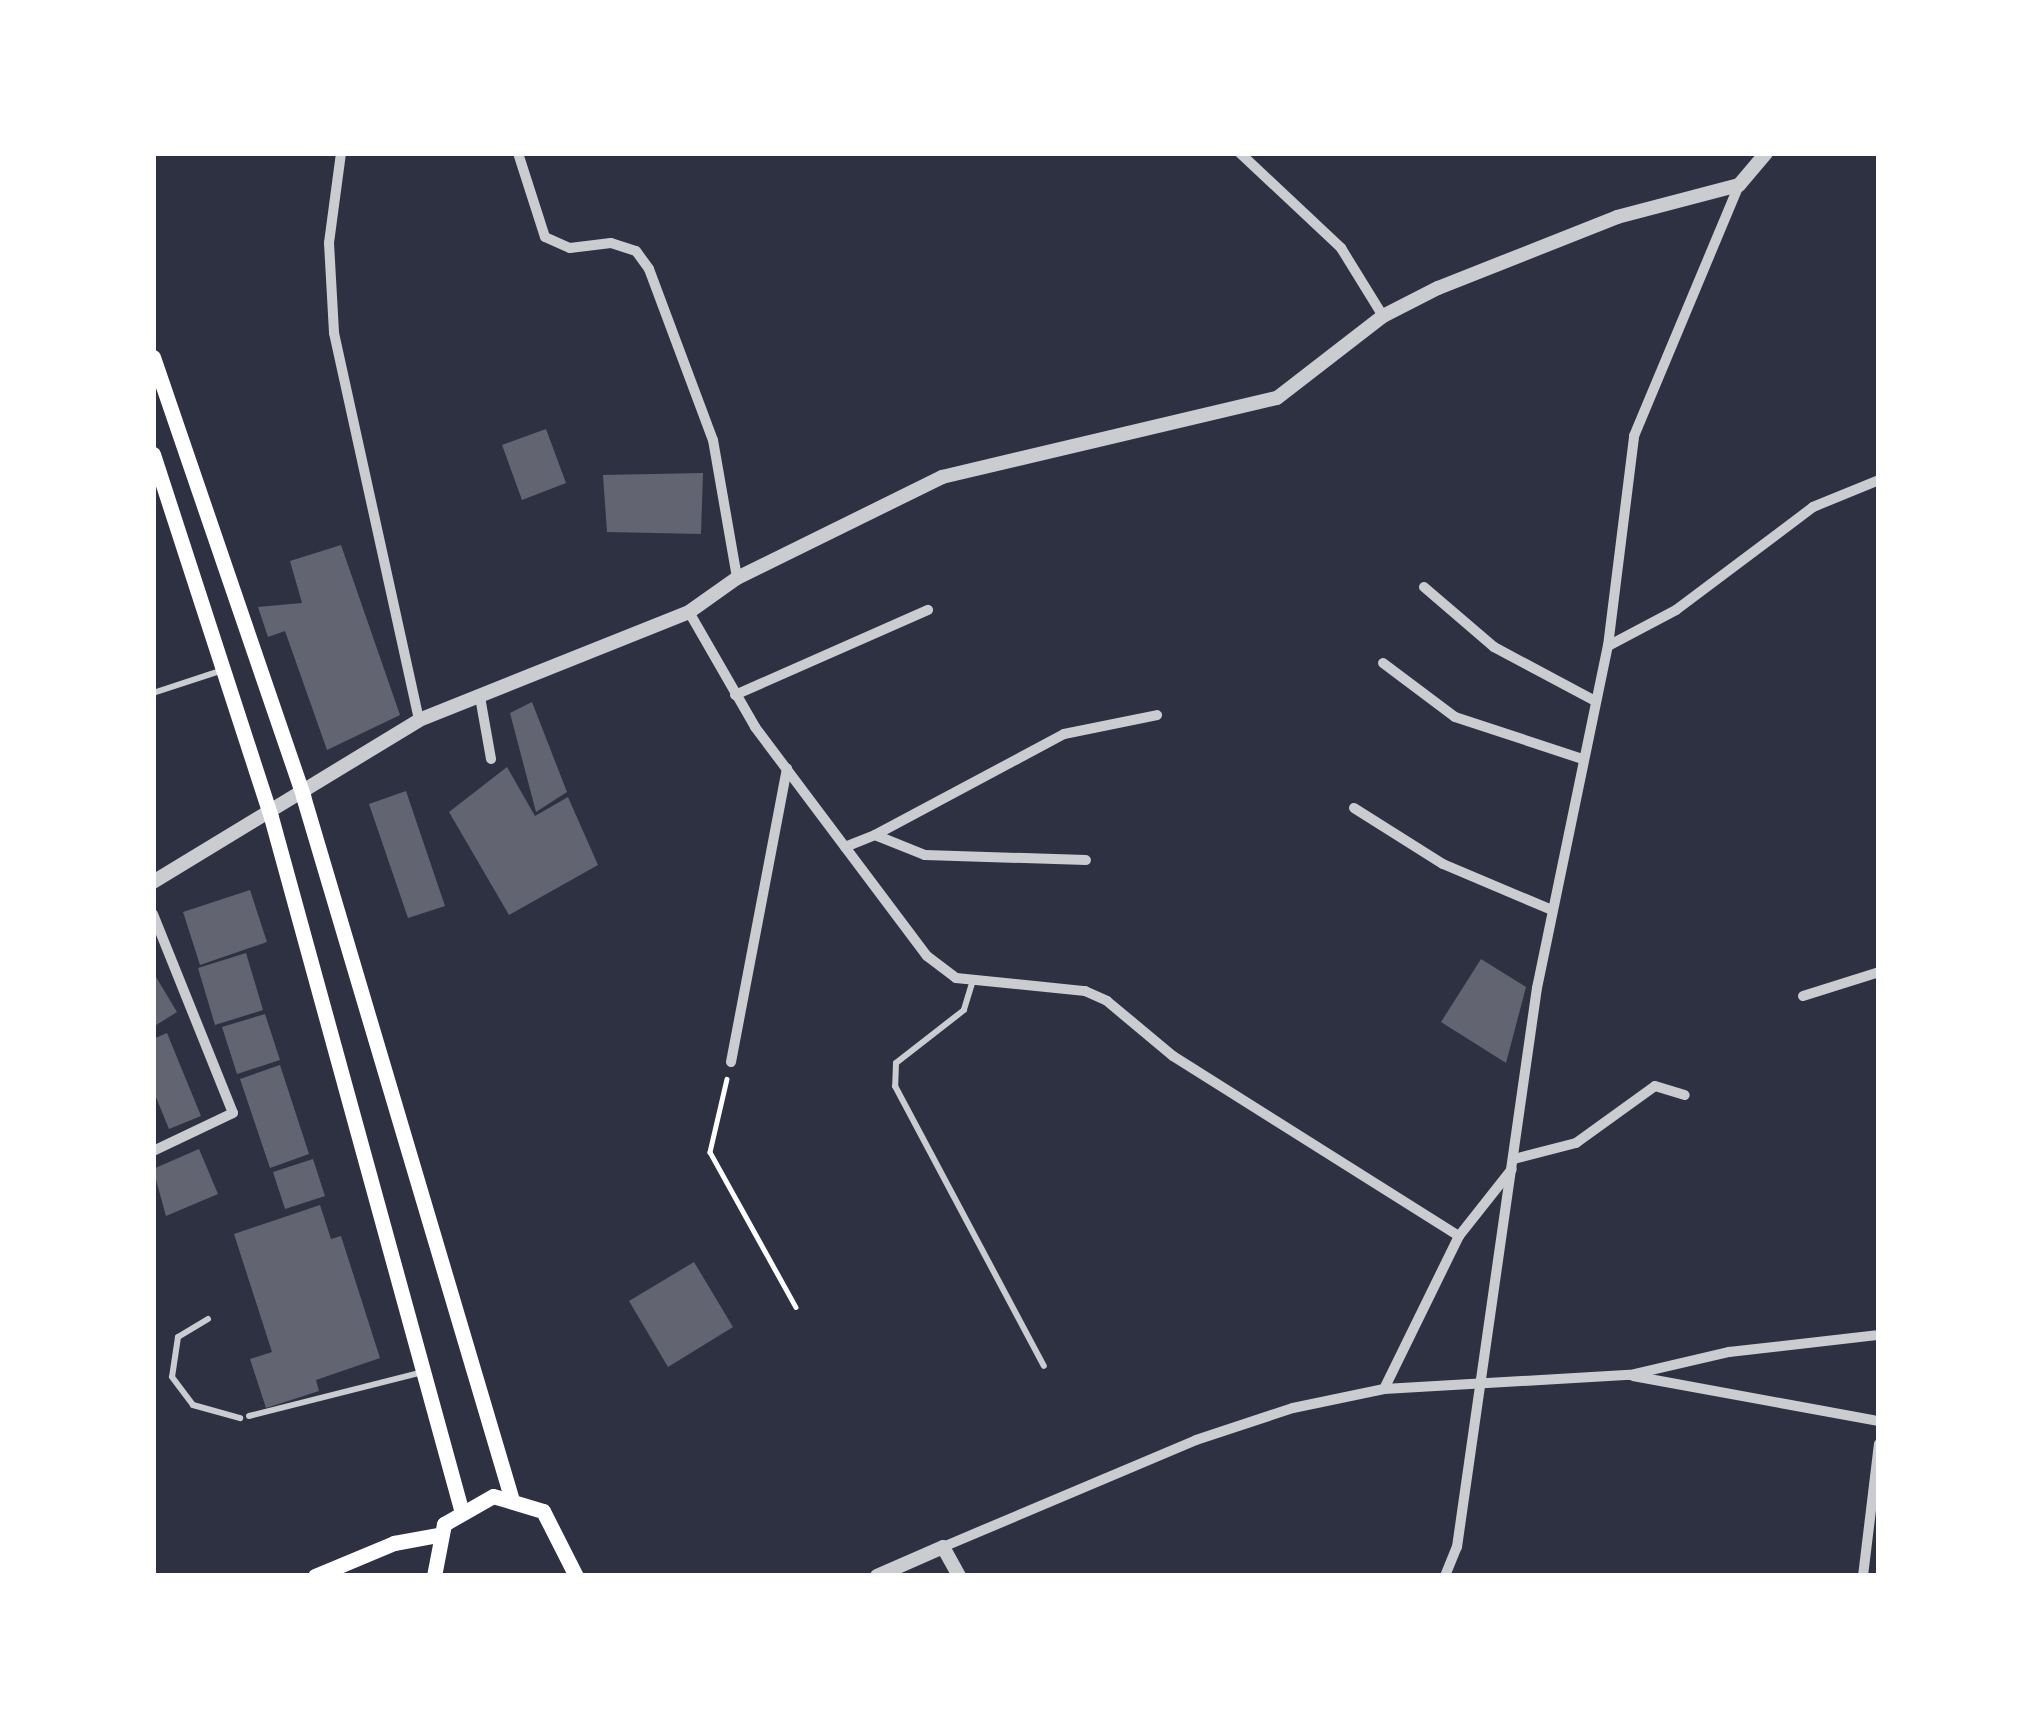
<!DOCTYPE html>
<html>
<head>
<meta charset="utf-8">
<style>
	body { margin:0 }
	#map { position:relative; width:2032px; height:1729px; overflow:hidden; background:#2d3142; font-family:Helvetica,sans-serif }
	div>[style] { position:absolute }
	.building>* { inset:0; background:#626471 }
	.path>* { height:4.5px; margin:-2.25px; padding:0 2.25px; transform-origin:2.25px; border-radius:2.25px; background:#fff }
	.service>* { height:6px; margin:-3px; padding:0 3px; transform-origin:3px; border-radius:3px; background:#caccd0 }
	.minor>* { height:10px; margin:-5px; padding:0 5px; transform-origin:5px; border-radius:5px; background:#caccd0 }
	.tertiary>* { height:14px; margin:-7px; padding:0 7px; transform-origin:7px; border-radius:7px; background:#caccd0 }
	.secondary>* { height:15px; margin:-7.5px; padding:0 7.5px; transform-origin:7.5px; border-radius:7.5px; background:#fff }
	span { translate:-50% -50%; white-space:nowrap; text-align:center; line-height:1.15; -webkit-text-stroke:10px #fff; paint-order:stroke }
	.frame { position:absolute; inset:0; border:156px solid #fff; pointer-events:none }
</style>
</head>
<body>
<div id="map">
	<div class="building">
		<div style="clip-path:polygon(546px 429px,566px 483px,522px 500px,502px 445px)"></div>
		<div style="clip-path:polygon(703px 473px,701px 534px,607px 532px,603px 475px)"></div>
		<div style="clip-path:polygon(341px 545px,400px 715px,327px 750px,285px 631px,268px 637px,258px 607px,302px 603px,290px 561px)"></div>
		<div style="clip-path:polygon(532px 702px,567px 792px,536px 812px,510px 713px)"></div>
		<div style="clip-path:polygon(507px 767px,535px 816px,568px 797px,598px 865px,509px 915px,449px 812px)"></div>
		<div style="clip-path:polygon(406px 791px,445px 906px,408px 918px,369px 804px)"></div>
		<div style="clip-path:polygon(250px 890px,267px 942px,200px 965px,183px 912px)"></div>
		<div style="clip-path:polygon(246px 953px,263px 1010px,215px 1025px,198px 968px)"></div>
		<div style="clip-path:polygon(1481px 959px,1526px 987px,1506px 1063px,1441px 1022px)"></div>
		<div style="clip-path:polygon(153px 972px,177px 1012px,153px 1027px)"></div>
		<div style="clip-path:polygon(265px 1014px,280px 1060px,237px 1074px,222px 1027px)"></div>
		<div style="clip-path:polygon(167px 1033px,201px 1116px,169px 1129px,153px 1090px,153px 1039px)"></div>
		<div style="clip-path:polygon(280px 1065px,309px 1154px,270px 1168px,240px 1079px)"></div>
		<div style="clip-path:polygon(199px 1149px,218px 1194px,166px 1216px,153px 1169px)"></div>
		<div style="clip-path:polygon(313px 1159px,325px 1196px,285px 1209px,273px 1172px)"></div>
		<div style="clip-path:polygon(320px 1205px,331px 1239px,341px 1236px,380px 1358px,316px 1380px,319px 1391px,266px 1408px,250px 1359px,272px 1352px,234px 1234px)"></div>
		<div style="clip-path:polygon(694px 1262px,733px 1327px,668px 1367px,629px 1301px)"></div>
	</div>
	<div class="path">
		<div style="left:727px;top:1079px;width:75px;rotate:103.1deg"></div>
		<div style="left:710px;top:1152px;width:177px;rotate:61deg"></div>
	</div>
	<div class="service">
		<div style="left:153px;top:693px;width:71px;rotate:-18.2deg"></div>
		<div style="left:973px;top:980px;width:31px;rotate:107deg"></div>
		<div style="left:964px;top:1010px;width:86px;rotate:142.1deg"></div>
		<div style="left:896px;top:1063px;width:23px;rotate:92deg"></div>
		<div style="left:895px;top:1086px;width:317px;rotate:62deg"></div>
		<div style="left:208px;top:1319px;width:35px;rotate:149deg"></div>
		<div style="left:178px;top:1337px;width:40px;rotate:98.5deg"></div>
		<div style="left:172px;top:1377px;width:35px;rotate:53deg"></div>
		<div style="left:193px;top:1405px;width:49px;rotate:15.5deg"></div>
		<div style="left:249px;top:1416px;width:179px;rotate:-14.2deg"></div>
	</div>
	<div class="minor">
		<div style="left:341px;top:153px;width:91px;rotate:97.6deg"></div>
		<div style="left:329px;top:243px;width:90px;rotate:86.8deg"></div>
		<div style="left:334px;top:333px;width:396px;rotate:77.6deg"></div>
		<div style="left:518px;top:153px;width:88px;rotate:72.2deg"></div>
		<div style="left:545px;top:237px;width:27px;rotate:24deg"></div>
		<div style="left:570px;top:248px;width:41px;rotate:-7deg"></div>
		<div style="left:611px;top:243px;width:26px;rotate:18deg"></div>
		<div style="left:636px;top:251px;width:22px;rotate:54deg"></div>
		<div style="left:649px;top:269px;width:183px;rotate:69.5deg"></div>
		<div style="left:713px;top:440px;width:140px;rotate:80.1deg"></div>
		<div style="left:1240px;top:153px;width:139px;rotate:43.2deg"></div>
		<div style="left:1341px;top:248px;width:80px;rotate:58.3deg"></div>
		<div style="left:1424px;top:587px;width:92px;rotate:40.6deg"></div>
		<div style="left:1494px;top:647px;width:115px;rotate:28.1deg"></div>
		<div style="left:689px;top:612px;width:133px;rotate:60.1deg"></div>
		<div style="left:755px;top:727px;width:286px;rotate:53.1deg"></div>
		<div style="left:927px;top:956px;width:36px;rotate:37deg"></div>
		<div style="left:956px;top:978px;width:130px;rotate:5.8deg"></div>
		<div style="left:1085px;top:991px;width:24px;rotate:24deg"></div>
		<div style="left:1107px;top:1001px;width:86px;rotate:39.8deg"></div>
		<div style="left:1173px;top:1056px;width:338px;rotate:32.2deg"></div>
		<div style="left:1608px;top:646px;width:77px;rotate:-27.9deg"></div>
		<div style="left:1676px;top:610px;width:171px;rotate:-36.9deg"></div>
		<div style="left:1813px;top:507px;width:71px;rotate:-22.2deg"></div>
		<div style="left:1383px;top:663px;width:90px;rotate:36.9deg"></div>
		<div style="left:1455px;top:717px;width:135px;rotate:18.2deg"></div>
		<div style="left:735px;top:695px;width:211px;rotate:-23.8deg"></div>
		<div style="left:480px;top:697px;width:63px;rotate:79.9deg"></div>
		<div style="left:1354px;top:808px;width:105px;rotate:32.2deg"></div>
		<div style="left:1443px;top:864px;width:118px;rotate:22.9deg"></div>
		<div style="left:875px;top:835px;width:214px;rotate:-28.1deg"></div>
		<div style="left:1064px;top:734px;width:95px;rotate:-11.5deg"></div>
		<div style="left:845px;top:847px;width:32px;rotate:-22deg"></div>
		<div style="left:875px;top:835px;width:54px;rotate:21.8deg"></div>
		<div style="left:925px;top:855px;width:161px;rotate:1.8deg"></div>
		<div style="left:153px;top:914px;width:214px;rotate:68.1deg"></div>
		<div style="left:233px;top:1113px;width:89px;rotate:154.6deg"></div>
		<div style="left:1803px;top:996px;width:80px;rotate:-17.5deg"></div>
		<div style="left:731px;top:1062px;width:299px;rotate:-79.2deg"></div>
		<div style="left:1514px;top:1159px;width:64px;rotate:-14.5deg"></div>
		<div style="left:1576px;top:1143px;width:97px;rotate:-35.8deg"></div>
		<div style="left:1655px;top:1086px;width:31px;rotate:17deg"></div>
		<div style="left:1633px;top:1376px;width:250px;rotate:10.4deg"></div>
		<div style="left:1384px;top:1389px;width:170px;rotate:-63.9deg"></div>
		<div style="left:1459px;top:1236px;width:85px;rotate:-51.7deg"></div>
		<div style="left:943px;top:1547px;width:275px;rotate:-22.9deg"></div>
		<div style="left:1196px;top:1440px;width:102px;rotate:-18.3deg"></div>
		<div style="left:1293px;top:1408px;width:93px;rotate:-11.8deg"></div>
		<div style="left:1384px;top:1389px;width:246px;rotate:-3.3deg"></div>
		<div style="left:1630px;top:1375px;width:102px;rotate:-13.1deg"></div>
		<div style="left:1729px;top:1352px;width:151px;rotate:-6.5deg"></div>
		<div style="left:1445px;top:1576px;width:31px;rotate:-68deg"></div>
		<div style="left:1457px;top:1547px;width:565px;rotate:-81.86deg"></div>
		<div style="left:1537px;top:988px;width:349px;rotate:-78.3deg"></div>
		<div style="left:1608px;top:646px;width:212px;rotate:-82.9deg"></div>
		<div style="left:1634px;top:436px;width:272px;rotate:-67.3deg"></div>
		<div style="left:1863px;top:1576px;width:133px;rotate:-83.1deg"></div>
	</div>
	<div class="tertiary">
		<div style="left:153px;top:882px;width:311px;rotate:-31.3deg"></div>
		<div style="left:419px;top:720px;width:291px;rotate:-21.8deg"></div>
		<div style="left:689px;top:612px;width:59px;rotate:-35.3deg"></div>
		<div style="left:737px;top:578px;width:229px;rotate:-26.2deg"></div>
		<div style="left:942px;top:477px;width:344px;rotate:-13.3deg"></div>
		<div style="left:1277px;top:398px;width:134px;rotate:-37.7deg"></div>
		<div style="left:1383px;top:316px;width:62px;rotate:-27deg"></div>
		<div style="left:1438px;top:288px;width:193px;rotate:-21.6deg"></div>
		<div style="left:1617px;top:217px;width:126px;rotate:-14.7deg"></div>
		<div style="left:1739px;top:185px;width:42px;rotate:-49.8deg"></div>
		<div style="left:877px;top:1576px;width:72px;rotate:-23.7deg"></div>
		<div style="left:943px;top:1547px;width:33px;rotate:61deg"></div>
	</div>
	<div class="secondary">
		<div style="left:153px;top:357px;width:464px;rotate:71.1deg"></div>
		<div style="left:303px;top:796px;width:731px;rotate:73.47deg"></div>
		<div style="left:153px;top:454px;width:382px;rotate:72deg"></div>
		<div style="left:271px;top:817px;width:718px;rotate:74.65deg"></div>
		<div style="left:315px;top:1576px;width:86px;rotate:-22.7deg"></div>
		<div style="left:394px;top:1543px;width:45px;rotate:-10.3deg"></div>
		<div style="left:434px;top:1576px;width:53px;rotate:-79.1deg"></div>
		<div style="left:444px;top:1524px;width:56px;rotate:-29.7deg"></div>
		<div style="left:493px;top:1496px;width:52px;rotate:16.7deg"></div>
		<div style="left:543px;top:1511px;width:73px;rotate:63.1deg"></div>
	</div>
	<div class="frame"></div>
</div>
</body>
</html>
